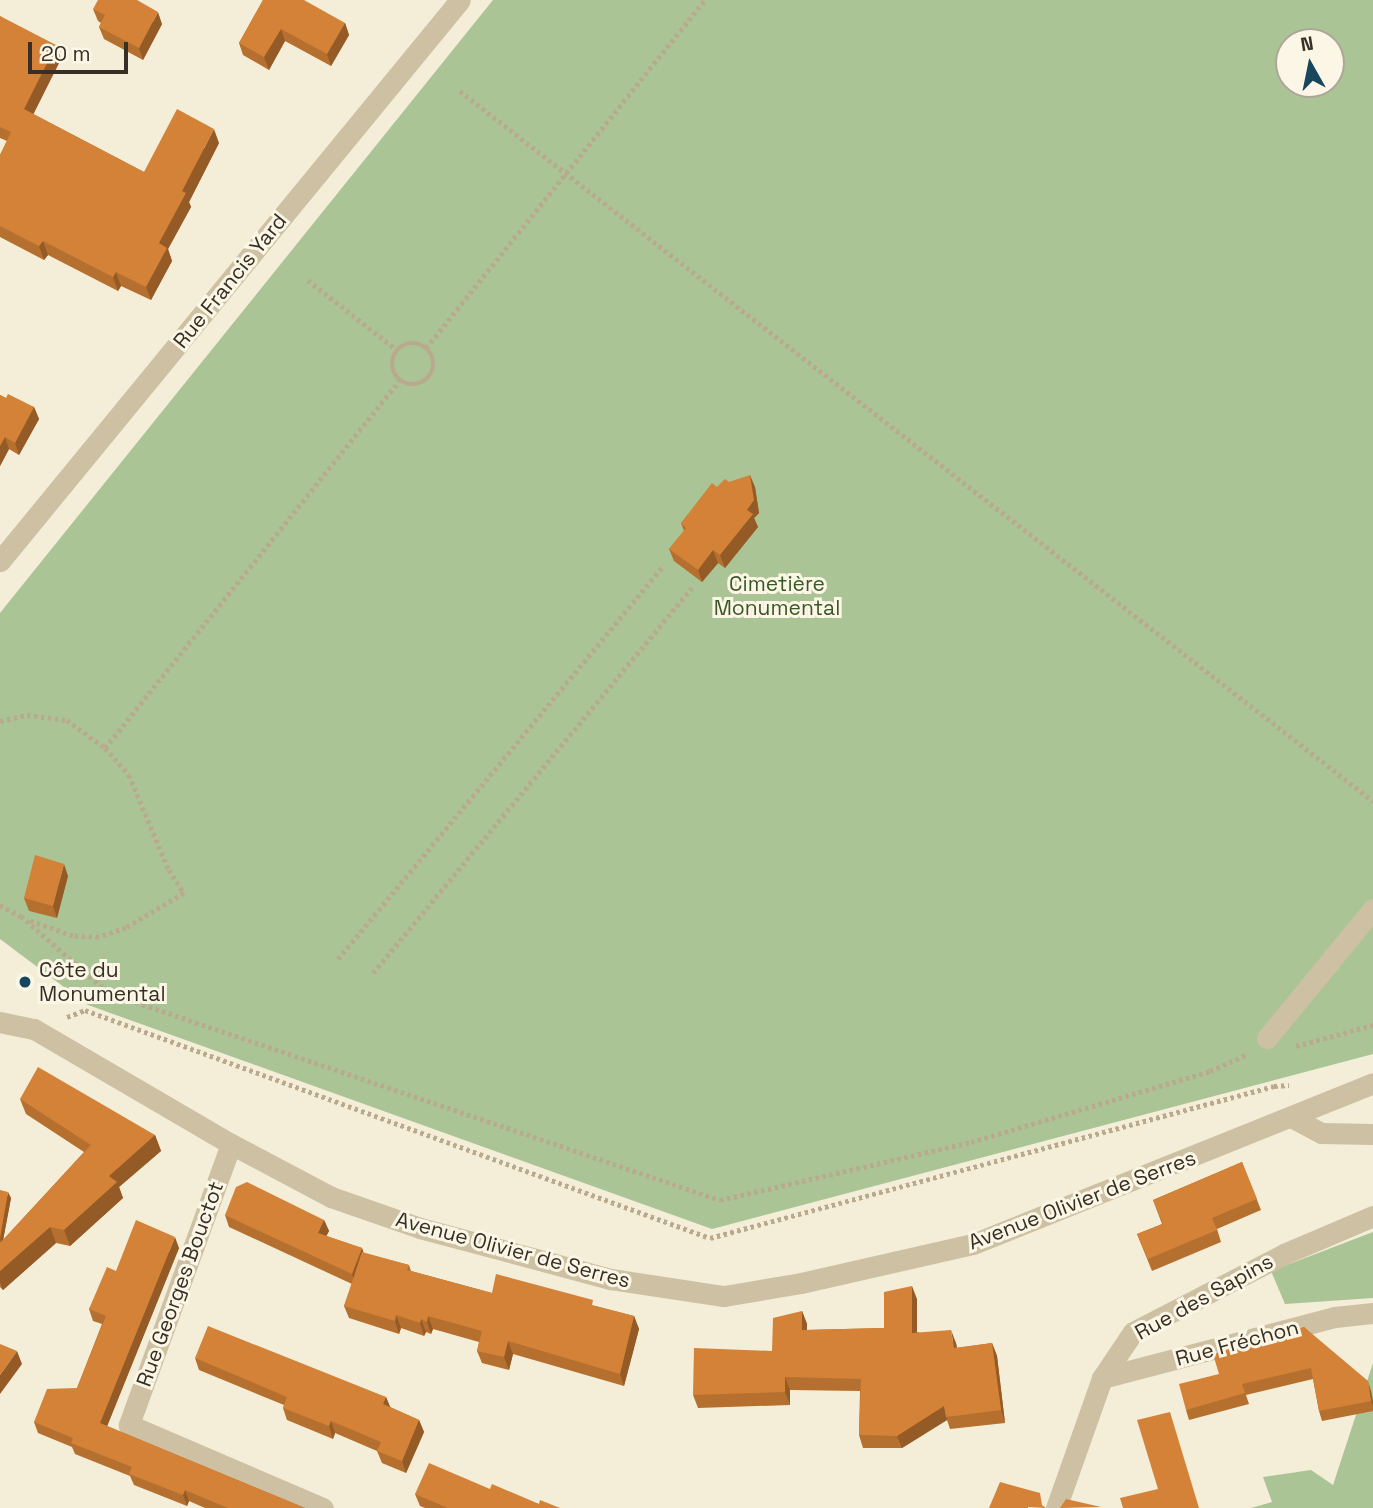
<!DOCTYPE html>
<html>
<head>
<meta charset="utf-8">
<style>
	body { margin:0 }
	#map { position:relative; width:1373px; height:1508px; overflow:hidden; background:#f4edd8; font-family:"Space Grotesk",sans-serif }
	div>[style] { position:absolute }
	.green>* { inset:0; background:#aac496 }
	.path>* { height:4.5px; margin-top:-2.25px; transform-origin:0; background:repeating-linear-gradient(90deg,#b9aa8d 0 3.5px,transparent 0 7px) }
	.path>.ring { margin:-2.25px; padding:0; box-sizing:content-box; background:none; border:4.5px solid #b9aa8d; border-radius:50% }
	.minor>* { height:21px; margin:-10.5px; padding:0 10.5px; transform-origin:10.5px; border-radius:10.5px; background:#cdc0a3 }
	.wall>* { inset:0; background:#b5702f }
	.shaded-wall>* { inset:0; background:#945b26 }
	.building>* { inset:0; background:#d38237 }
	.dots>* { width:19px; height:19px; translate:-50% -50%; box-sizing:border-box; border:4px solid #fbf6e5; border-radius:50% }
	span { translate:-50% -50%; white-space:nowrap; text-align:center; line-height:1.15; -webkit-text-stroke:6px #fbf6e5; paint-order:stroke }
	.street-label { font-size:21px; color:#372f26 }
	.park-label { font-size:21px; color:#3a5827 }
	.poi-label { font-size:21px; color:#372f26 }
	.left { translate:0 -50%; text-align:left }
	.north { position:absolute; left:1275px; top:28px; width:70px; height:70px; box-sizing:border-box; background:#fbf6e5; border:2px solid #ada699; border-radius:50%; rotate:351deg; font-size:19px; font-weight:700; line-height:28px; text-align:center; color:#372f26 }
	.north::after { content:''; display:block; margin:auto; width:24px; height:32px; background:#17475d; clip-path:polygon(50% 0,100% 100%,50% 72%,0 100%) }
	.scale { position:absolute; left:28px; top:42px; width:100px; height:32px; box-sizing:border-box; border:4px solid #372f26; border-top:0; padding-left:9px; font-size:21px; line-height:24px; white-space:nowrap; color:#372f26; -webkit-text-stroke:5px #fbf6e5; paint-order:stroke }
</style>
</head>
<body>
<div id="map">
	<div class="green">
		<div style="clip-path:polygon(evenodd,493px 0,1373px 0,1373px 1054px,712px 1229px,88px 1005px,0 939px,0 613px,493px 0,1289px 42px,1331px 42px,1331px 84px,1289px 84px,1289px 42px)"></div>
		<div style="clip-path:polygon(1373px 1232px,1373px 1298px,1285px 1304px,1271px 1271px)"></div>
		<div style="clip-path:polygon(1373px 1363px,1373px 1508px,1251px 1508px,1272px 1502px,1263px 1477px,1311px 1470px,1333px 1485px)"></div>
	</div>
	<div class="path">
		<div style="left:460px;top:91px;width:1157px;rotate:37.87deg"></div>
		<div style="left:308px;top:280px;width:113px;rotate:38.2deg"></div>
		<div class="ring" style="left:392px;top:343px;width:37.5px;height:37.5px"></div>
		<div style="left:426px;top:348px;width:446px;rotate:-51.3deg"></div>
		<div style="left:0;top:721px;width:28px;rotate:-13deg"></div>
		<div style="left:27px;top:715px;width:40px;rotate:7.1deg"></div>
		<div style="left:67px;top:720px;width:47px;rotate:36.4deg"></div>
		<div style="left:105px;top:748px;width:36px;rotate:48deg"></div>
		<div style="left:129px;top:775px;width:103px;rotate:67.2deg"></div>
		<div style="left:169px;top:870px;width:27px;rotate:57deg"></div>
		<div style="left:184px;top:893px;width:68px;rotate:148.9deg"></div>
		<div style="left:126px;top:928px;width:28px;rotate:162deg"></div>
		<div style="left:99px;top:937px;width:26px;rotate:-178deg"></div>
		<div style="left:73px;top:936px;width:46px;rotate:-160.8deg"></div>
		<div style="left:105px;top:748px;width:472px;rotate:-51.3deg"></div>
		<div style="left:0;top:905px;width:25px;rotate:29deg"></div>
		<div style="left:21px;top:916px;width:117px;rotate:41.2deg"></div>
		<div style="left:109px;top:993px;width:645px;rotate:18.72deg"></div>
		<div style="left:720px;top:1200px;width:258px;rotate:-13deg"></div>
		<div style="left:971px;top:1142px;width:249px;rotate:-16.5deg"></div>
		<div style="left:1210px;top:1071px;width:39px;rotate:-24deg"></div>
		<div style="left:338px;top:959px;width:511px;rotate:-50.4deg"></div>
		<div style="left:373px;top:973px;width:500px;rotate:-50.4deg"></div>
		<div style="left:67px;top:1017px;width:19px;rotate:-21deg"></div>
		<div style="left:85px;top:1010px;width:665px;rotate:20.04deg"></div>
		<div style="left:710px;top:1238px;width:584px;rotate:-15.08deg"></div>
		<div style="left:1274px;top:1086px;width:15px;rotate:-4deg"></div>
		<div style="left:1296px;top:1046px;width:80px;rotate:-15.3deg"></div>
	</div>
	<div class="minor">
		<div style="left:0;top:561px;width:725px;rotate:-50.65deg"></div>
		<div style="left:0;top:1022px;width:35px;rotate:12deg"></div>
		<div style="left:34px;top:1029px;width:228px;rotate:30.3deg"></div>
		<div style="left:231px;top:1144px;width:113px;rotate:27.9deg"></div>
		<div style="left:331px;top:1197px;width:94px;rotate:19.2deg"></div>
		<div style="left:420px;top:1228px;width:198px;rotate:15deg"></div>
		<div style="left:611px;top:1279px;width:114px;rotate:8.6deg"></div>
		<div style="left:724px;top:1296px;width:78px;rotate:-9.6deg"></div>
		<div style="left:801px;top:1283px;width:176px;rotate:-12.8deg"></div>
		<div style="left:973px;top:1244px;width:431px;rotate:-21.9deg"></div>
		<div style="left:1267px;top:1038px;width:167px;rotate:-50.6deg"></div>
		<div style="left:1293px;top:1118px;width:32px;rotate:28deg"></div>
		<div style="left:1321px;top:1133px;width:52px;rotate:1.1deg"></div>
		<div style="left:231px;top:1144px;width:299px;rotate:110deg"></div>
		<div style="left:129px;top:1425px;width:211px;rotate:23.2deg"></div>
		<div style="left:1102px;top:1378px;width:241px;rotate:-14.7deg"></div>
		<div style="left:1335px;top:1317px;width:38px;rotate:-6deg"></div>
		<div style="left:1056px;top:1508px;width:138px;rotate:-70.5deg"></div>
		<div style="left:1102px;top:1378px;width:55px;rotate:-56deg"></div>
		<div style="left:1133px;top:1332px;width:170px;rotate:-27.3deg"></div>
		<div style="left:1284px;top:1254px;width:97px;rotate:-23.1deg"></div>
	</div>
	<div class="wall">
		<div style="clip-path:polygon(263px 0,345px 23px,349px 35px,331px 66px,285px 41px,269px 70px,243px 55px,239px 43px)"></div>
		<div style="clip-path:polygon(93px 9px,162px 24px,143px 60px,104px 39px,99px 27px,101px 23px,98px 21px)"></div>
		<div style="clip-path:polygon(0 16px,61px 59px,33px 114px,144px 172px,219px 143px,189px 202px,191px 207px,168px 249px,172px 261px,151px 300px,121px 286px,118px 291px,48px 255px,44px 260px,0 237px,0 155px,7px 141px,0 138px)"></div>
		<div style="clip-path:polygon(0 395px,6px 398px,34px 407px,39px 419px,19px 455px,9px 449px,0 466px)"></div>
		<div style="clip-path:polygon(729px 482px,755px 487px,759px 513px,754px 518px,758px 527px,725px 568px,718px 563px,702px 582px,674px 561px,669px 549px,684px 531px,681px 523px,717px 487px)"></div>
		<div style="clip-path:polygon(68px 876px,57px 918px,29px 911px,24px 898px)"></div>
		<div style="clip-path:polygon(20px 1099px,155px 1135px,161px 1151px,119px 1187px,123px 1198px,70px 1246px,56px 1243px,3px 1290px,0 1287px,0 1190px,11px 1198px,3px 1240px,84px 1152px,26px 1114px)"></div>
		<div style="clip-path:polygon(1242px 1162px,1261px 1210px,1217px 1229px,1221px 1242px,1152px 1271px,1137px 1234px,1162px 1224px,1153px 1200px)"></div>
		<div style="clip-path:polygon(225px 1215px,324px 1220px,329px 1231px,326px 1236px,362px 1248px,363px 1253px,409px 1265px,411px 1271px,492px 1293px,595px 1306px,634px 1316px,639px 1329px,624px 1386px,513px 1354px,509px 1370px,482px 1363px,477px 1351px,479px 1342px,433px 1329px,431px 1334px,426px 1332px,424px 1336px,401px 1328px,399px 1334px,349px 1318px,344px 1306px,352px 1284px,229px 1227px)"></div>
		<div style="clip-path:polygon(179px 1248px,107px 1426px,305px 1508px,205px 1508px,189px 1501px,187px 1506px,134px 1485px,130px 1476px,75px 1454px,72px 1447px,38px 1433px,34px 1422px,77px 1388px,102px 1324px,93px 1321px,89px 1309px,116px 1271px)"></div>
		<div style="clip-path:polygon(917px 1299px,917px 1332px,956px 1343px,957px 1348px,992px 1343px,997px 1356px,1005px 1423px,950px 1429px,947px 1420px,902px 1448px,863px 1448px,859px 1435px,860px 1391px,790px 1390px,790px 1405px,698px 1408px,693px 1395px,772px 1351px,802px 1311px,807px 1324px,807px 1330px,884px 1328px)"></div>
		<div style="clip-path:polygon(1304px 1327px,1371px 1391px,1373px 1400px,1373px 1411px,1322px 1421px,1319px 1411px,1313px 1379px,1246px 1395px,1249px 1404px,1189px 1420px,1186px 1410px,1219px 1374px)"></div>
		<div style="clip-path:polygon(195px 1358px,386px 1397px,390px 1407px,419px 1420px,424px 1432px,406px 1473px,382px 1463px,377px 1451px,335px 1433px,333px 1439px,287px 1420px,283px 1408px,284px 1405px,199px 1370px)"></div>
		<div style="clip-path:polygon(490px 1489px,539px 1504px,560px 1508px,425px 1508px,420px 1506px,415px 1494px)"></div>
	</div>
	<div class="shaded-wall">
		<div style="clip-path:polygon(158px 12px,162px 24px,143px 60px,139px 48px)"></div>
		<div style="clip-path:polygon(345px 23px,349px 35px,331px 66px,327px 54px)"></div>
		<div style="clip-path:polygon(281px 29px,285px 41px,269px 70px,264px 57px)"></div>
		<div style="clip-path:polygon(56px 45px,61px 59px,29px 123px,24px 109px)"></div>
		<div style="clip-path:polygon(214px 129px,219px 143px,189px 202px,191px 207px,168px 249px,172px 261px,151px 300px,146px 287px,159px 243px,182px 191px)"></div>
		<div style="clip-path:polygon(43px 241px,48px 255px,44px 260px,39px 246px)"></div>
		<div style="clip-path:polygon(116px 272px,121px 286px,118px 291px,113px 277px)"></div>
		<div style="clip-path:polygon(34px 407px,39px 419px,19px 455px,15px 443px)"></div>
		<div style="clip-path:polygon(5px 437px,9px 449px,0 466px,0 446px)"></div>
		<div style="clip-path:polygon(750px 475px,755px 487px,759px 513px,754px 518px,758px 527px,725px 568px,720px 555px,747px 510px)"></div>
		<div style="clip-path:polygon(713px 550px,718px 563px,702px 582px,698px 570px)"></div>
		<div style="clip-path:polygon(64px 864px,68px 876px,57px 918px,53px 906px)"></div>
		<div style="clip-path:polygon(155px 1135px,161px 1151px,119px 1187px,123px 1198px,70px 1246px,64px 1230px,109px 1176px)"></div>
		<div style="clip-path:polygon(8px 1192px,11px 1198px,2px 1246px,0 1238px)"></div>
		<div style="clip-path:polygon(324px 1220px,329px 1231px,322px 1245px,318px 1233px)"></div>
		<div style="clip-path:polygon(50px 1227px,56px 1243px,3px 1290px,0 1282px,0 1271px)"></div>
		<div style="clip-path:polygon(175px 1237px,179px 1248px,104px 1434px,100px 1423px)"></div>
		<div style="clip-path:polygon(362px 1248px,366px 1259px,356px 1286px,352px 1274px)"></div>
		<div style="clip-path:polygon(912px 1286px,917px 1299px,917px 1345px,912px 1333px)"></div>
		<div style="clip-path:polygon(802px 1311px,807px 1324px,806px 1342px,802px 1330px)"></div>
		<div style="clip-path:polygon(396px 1315px,401px 1328px,399px 1334px,395px 1321px)"></div>
		<div style="clip-path:polygon(428px 1316px,433px 1329px,431px 1334px,427px 1322px)"></div>
		<div style="clip-path:polygon(634px 1316px,639px 1329px,624px 1386px,620px 1374px)"></div>
		<div style="clip-path:polygon(421px 1319px,426px 1332px,424px 1336px,420px 1323px)"></div>
		<div style="clip-path:polygon(951px 1330px,956px 1343px,959px 1361px,954px 1348px)"></div>
		<div style="clip-path:polygon(508px 1341px,513px 1354px,509px 1370px,504px 1357px)"></div>
		<div style="clip-path:polygon(992px 1343px,997px 1356px,1005px 1423px,1001px 1410px)"></div>
		<div style="clip-path:polygon(17px 1351px,22px 1364px,0 1394px,0 1375px)"></div>
		<div style="clip-path:polygon(785px 1377px,790px 1390px,790px 1405px,785px 1392px)"></div>
		<div style="clip-path:polygon(1368px 1381px,1371px 1391px,1373px 1406px,1371px 1401px)"></div>
		<div style="clip-path:polygon(386px 1397px,391px 1409px,383px 1404px)"></div>
		<div style="clip-path:polygon(944px 1406px,947px 1420px,902px 1448px,897px 1436px)"></div>
		<div style="clip-path:polygon(419px 1420px,424px 1432px,406px 1473px,402px 1461px)"></div>
		<div style="clip-path:polygon(331px 1421px,335px 1433px,333px 1439px,329px 1426px)"></div>
		<div style="clip-path:polygon(185px 1490px,189px 1501px,187px 1506px,183px 1495px)"></div>
	</div>
	<div class="building">
		<div style="clip-path:polygon(98px 0,137px 0,158px 12px,139px 48px,99px 27px,105px 15px,93px 9px)"></div>
		<div style="clip-path:polygon(263px 0,304px 0,345px 23px,327px 54px,281px 29px,264px 57px,239px 43px)"></div>
		<div style="clip-path:polygon(0 16px,56px 45px,24px 109px,144px 172px,177px 109px,214px 129px,182px 191px,186px 193px,159px 243px,167px 248px,146px 287px,116px 272px,113px 277px,43px 241px,39px 246px,0 226px,0 155px,11px 132px,0 127px)"></div>
		<div style="clip-path:polygon(8px 394px,34px 407px,15px 443px,5px 437px,0 446px,0 395px,6px 398px)"></div>
		<div style="clip-path:polygon(750px 475px,754px 500px,747px 510px,753px 514px,720px 555px,713px 550px,698px 570px,669px 549px,686px 528px,681px 523px,712px 483px,717px 487px,725px 479px,729px 482px)"></div>
		<div style="clip-path:polygon(35px 855px,64px 864px,53px 906px,24px 898px)"></div>
		<div style="clip-path:polygon(38px 1067px,155px 1135px,109px 1176px,117px 1182px,64px 1230px,50px 1227px,0 1271px,0 1243px,91px 1145px,20px 1099px)"></div>
		<div style="clip-path:polygon(1242px 1162px,1257px 1199px,1212px 1218px,1217px 1230px,1148px 1259px,1137px 1234px,1163px 1224px,1153px 1200px)"></div>
		<div style="clip-path:polygon(247px 1182px,324px 1220px,318px 1233px,362px 1248px,352px 1274px,225px 1215px,236px 1187px)"></div>
		<div style="clip-path:polygon(0 1190px,8px 1192px,0 1238px)"></div>
		<div style="clip-path:polygon(136px 1220px,175px 1237px,100px 1423px,305px 1508px,228px 1508px,185px 1490px,183px 1495px,129px 1474px,132px 1467px,71px 1443px,73px 1438px,34px 1422px,47px 1389px,77px 1388px,106px 1316px,89px 1309px,107px 1267px,116px 1271px)"></div>
		<div style="clip-path:polygon(362px 1252px,409px 1265px,407px 1270px,492px 1293px,496px 1274px,593px 1300px,592px 1305px,634px 1316px,620px 1374px,508px 1341px,504px 1357px,477px 1351px,482px 1331px,428px 1316px,427px 1322px,421px 1319px,420px 1323px,396px 1315px,395px 1321px,344px 1306px)"></div>
		<div style="clip-path:polygon(912px 1286px,912px 1333px,951px 1330px,954px 1348px,992px 1343px,1001px 1410px,946px 1417px,944px 1406px,897px 1436px,859px 1435px,861px 1379px,785px 1377px,785px 1392px,693px 1395px,694px 1348px,772px 1351px,773px 1318px,802px 1311px,802px 1330px,884px 1328px,884px 1292px)"></div>
		<div style="clip-path:polygon(208px 1326px,386px 1397px,383px 1404px,419px 1420px,402px 1461px,377px 1451px,381px 1442px,331px 1421px,329px 1426px,283px 1408px,287px 1397px,195px 1358px)"></div>
		<div style="clip-path:polygon(1304px 1327px,1368px 1381px,1371px 1401px,1319px 1411px,1311px 1368px,1242px 1384px,1245px 1393px,1186px 1410px,1179px 1384px,1219px 1374px,1213px 1354px)"></div>
		<div style="clip-path:polygon(0 1344px,17px 1351px,0 1375px)"></div>
		<div style="clip-path:polygon(1170px 1412px,1199px 1508px,1123px 1508px,1120px 1498px,1158px 1489px,1137px 1420px)"></div>
		<div style="clip-path:polygon(429px 1463px,490px 1489px,492px 1484px,539px 1504px,540px 1500px,560px 1508px,448px 1508px,415px 1494px)"></div>
		<div style="clip-path:polygon(1000px 1482px,1040px 1493px,1042px 1505px,1046px 1508px,1028px 1507px,1028px 1508px,989px 1508px)"></div>
		<div style="clip-path:polygon(1066px 1499px,1101px 1507px,1059px 1508px,1060px 1508px)"></div>
	</div>
	<div class="dots">
		<div style="left:25px;top:982px;background:#17475d"></div>
	</div>
	<div class="street-label">
		<span style="left:230px;top:281px;rotate:-51deg">Rue Francis Yard</span>
		<span style="left:1082px;top:1200px;rotate:-21deg">Avenue Olivier de Serres</span>
		<span style="left:513px;top:1250px;rotate:15deg">Avenue Olivier de Serres</span>
		<span style="left:180px;top:1284px;rotate:-70deg">Rue Georges Bouctot</span>
		<span style="left:1204px;top:1297px;rotate:-29deg">Rue des Sapins</span>
		<span style="left:1237px;top:1343px;rotate:-15deg">Rue Fréchon</span>
	</div>
	<div class="park-label">
		<span style="left:777px;top:596px">Cimetière<br>Monumental</span>
	</div>
	<div class="poi-label">
		<span class="left" style="left:39px;top:982px">Côte du<br>Monumental</span>
	</div>
	<div class="north">N</div>
	<div class="scale">20 m</div>
</div>
</body>
</html>
